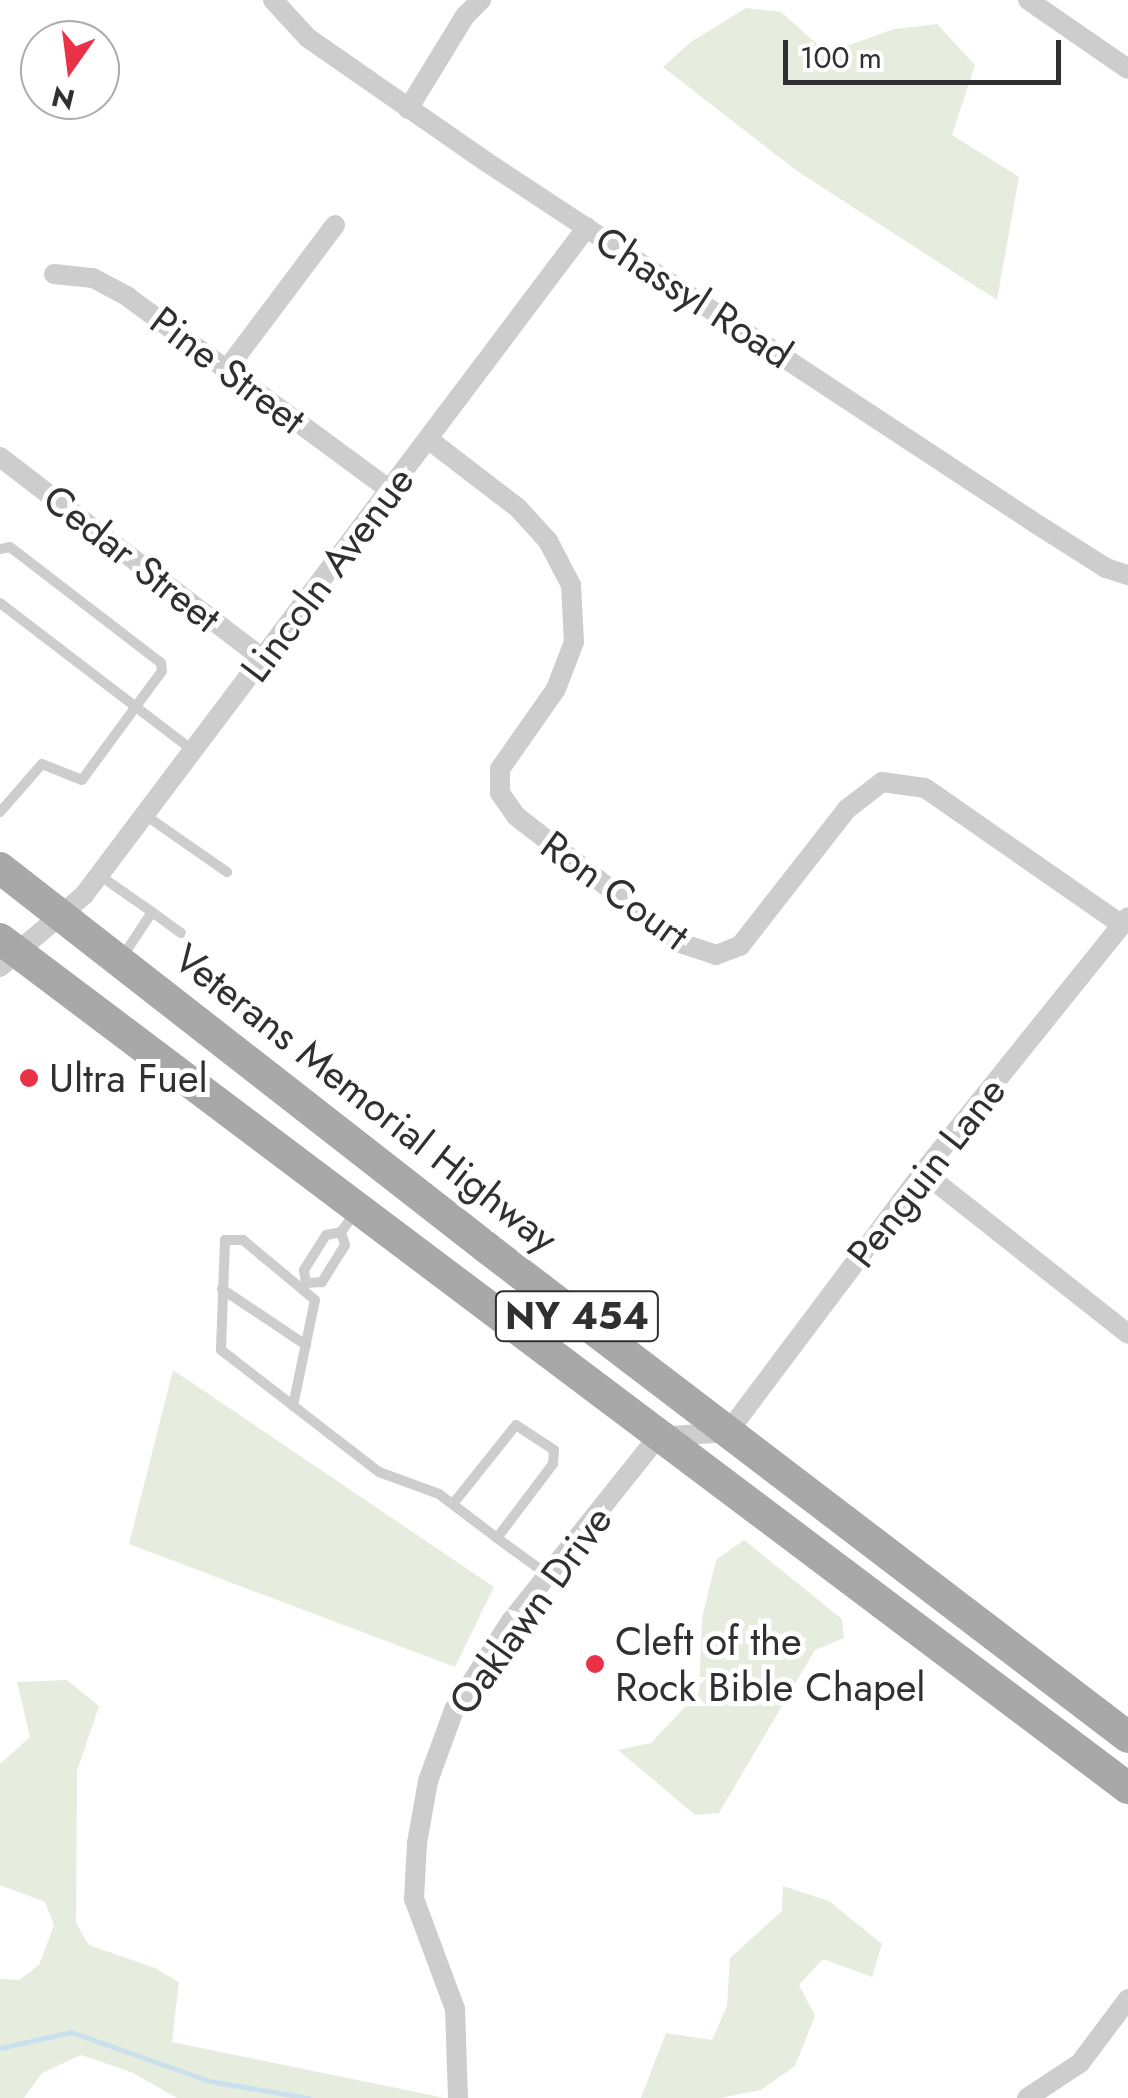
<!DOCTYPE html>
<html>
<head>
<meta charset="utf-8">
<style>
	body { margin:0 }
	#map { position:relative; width:1128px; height:2098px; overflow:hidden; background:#fff; font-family:Jost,sans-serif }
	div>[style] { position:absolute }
	.green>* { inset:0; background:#e7edde }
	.stream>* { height:5px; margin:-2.5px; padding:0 2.5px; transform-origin:2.5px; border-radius:2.5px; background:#cae1ed }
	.service>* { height:10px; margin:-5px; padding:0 5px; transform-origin:5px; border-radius:5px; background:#cdcdcd }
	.minor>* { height:20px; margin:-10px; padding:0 10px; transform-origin:10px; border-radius:10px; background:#cdcdcd }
	.primary>* { height:32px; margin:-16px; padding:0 16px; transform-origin:16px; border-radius:16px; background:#a8a8a8 }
	.dots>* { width:28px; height:28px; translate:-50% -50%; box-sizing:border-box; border:5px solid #fff; border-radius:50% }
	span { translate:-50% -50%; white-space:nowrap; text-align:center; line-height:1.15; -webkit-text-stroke:10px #fff; paint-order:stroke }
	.shield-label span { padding:2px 8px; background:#fff; border:2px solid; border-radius:8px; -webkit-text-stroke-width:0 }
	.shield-label { font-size:38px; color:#303030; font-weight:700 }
	.street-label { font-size:40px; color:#303030 }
	.poi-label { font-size:40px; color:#303030 }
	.left { translate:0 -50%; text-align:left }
	.north { position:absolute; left:20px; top:20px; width:100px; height:100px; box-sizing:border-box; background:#fff; border:2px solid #acacac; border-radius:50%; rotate:194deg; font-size:28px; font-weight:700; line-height:40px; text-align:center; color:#303030 }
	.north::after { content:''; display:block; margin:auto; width:35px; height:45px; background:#e93147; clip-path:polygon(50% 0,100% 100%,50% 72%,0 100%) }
	.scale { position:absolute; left:783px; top:40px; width:278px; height:45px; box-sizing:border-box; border:5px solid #303030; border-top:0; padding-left:12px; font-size:30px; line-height:35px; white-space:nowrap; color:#303030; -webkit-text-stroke:8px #fff; paint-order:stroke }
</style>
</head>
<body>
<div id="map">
	<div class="green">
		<div style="clip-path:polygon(746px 8px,781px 12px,827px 53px,894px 29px,937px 24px,975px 65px,952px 135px,1019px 177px,997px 300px,797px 171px,663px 67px,691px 42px)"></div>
		<div style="clip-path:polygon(173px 1370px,494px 1587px,455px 1667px,129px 1544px)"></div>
		<div style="clip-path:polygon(744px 1540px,842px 1619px,844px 1638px,815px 1650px,719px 1813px,695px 1815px,618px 1750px,651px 1743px,699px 1692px,702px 1618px,716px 1560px)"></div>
		<div style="clip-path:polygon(67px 1680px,99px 1706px,77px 1771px,76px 1923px,89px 1945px,155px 1968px,179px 1982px,172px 2042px,445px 2098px,177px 2098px,131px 2072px,81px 2055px,42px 2073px,24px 2098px,0 2098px,0 1979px,19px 1980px,39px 1965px,54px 1925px,45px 1902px,0 1885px,0 1764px,30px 1737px,17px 1682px)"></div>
		<div style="clip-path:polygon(783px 1886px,829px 1901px,882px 1944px,872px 1977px,823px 1959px,799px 1985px,815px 2016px,795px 2066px,761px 2090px,720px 2098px,641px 2098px,666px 2033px,712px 2040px,727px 2006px,730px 1958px,782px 1911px)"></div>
	</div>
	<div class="stream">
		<div style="left:0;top:2048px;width:73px;rotate:-12.7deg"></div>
		<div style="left:71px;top:2032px;width:146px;rotate:19.5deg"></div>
		<div style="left:209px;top:2081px;width:101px;rotate:9.6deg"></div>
	</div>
	<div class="service">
		<div style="left:0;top:549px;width:10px;rotate:-11deg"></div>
		<div style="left:10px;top:547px;width:190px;rotate:37.5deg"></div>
		<div style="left:161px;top:663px;width:8px;rotate:83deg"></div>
		<div style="left:162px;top:671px;width:135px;rotate:126.3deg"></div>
		<div style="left:82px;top:780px;width:43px;rotate:-158.2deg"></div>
		<div style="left:42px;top:764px;width:64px;rotate:131.2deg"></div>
		<div style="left:0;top:603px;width:242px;rotate:37.4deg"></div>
		<div style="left:145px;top:815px;width:100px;rotate:34.8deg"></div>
		<div style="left:99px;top:875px;width:65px;rotate:34.9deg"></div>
		<div style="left:152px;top:912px;width:53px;rotate:123.4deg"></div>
		<div style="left:152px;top:912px;width:36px;rotate:36deg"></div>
		<div style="left:341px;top:1232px;width:14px;rotate:73deg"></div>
		<div style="left:345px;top:1245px;width:44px;rotate:121.9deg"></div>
		<div style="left:322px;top:1282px;width:16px;rotate:176deg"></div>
		<div style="left:306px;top:1283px;width:7px;rotate:124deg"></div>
		<div style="left:302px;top:1289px;width:77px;rotate:-140.3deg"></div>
		<div style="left:243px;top:1240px;width:18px;rotate:180deg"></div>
		<div style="left:225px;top:1240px;width:110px;rotate:92.1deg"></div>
		<div style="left:221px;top:1350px;width:200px;rotate:37.7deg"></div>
		<div style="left:379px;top:1472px;width:64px;rotate:20.1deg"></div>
		<div style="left:439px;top:1494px;width:73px;rotate:37.2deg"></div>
		<div style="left:497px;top:1538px;width:93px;rotate:-52.9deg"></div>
		<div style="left:553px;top:1464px;width:14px;rotate:-86deg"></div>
		<div style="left:554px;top:1450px;width:45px;rotate:-146.7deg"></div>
		<div style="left:516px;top:1425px;width:101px;rotate:128.6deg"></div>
		<div style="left:306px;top:1283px;width:13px;rotate:-99deg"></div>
		<div style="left:304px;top:1270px;width:41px;rotate:-57.8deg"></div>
		<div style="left:326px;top:1235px;width:15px;rotate:-11deg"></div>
		<div style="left:341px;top:1232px;width:24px;rotate:-54deg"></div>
		<div style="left:222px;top:1289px;width:101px;rotate:33.7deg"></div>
		<div style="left:293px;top:1406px;width:108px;rotate:-78.3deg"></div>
		<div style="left:315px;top:1300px;width:17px;rotate:-140deg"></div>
		<div style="left:497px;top:1538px;width:63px;rotate:36deg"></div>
	</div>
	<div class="minor">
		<div style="left:273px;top:0;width:52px;rotate:47.4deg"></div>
		<div style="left:308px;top:38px;width:216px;rotate:34.8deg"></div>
		<div style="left:485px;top:161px;width:658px;rotate:33.35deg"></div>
		<div style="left:1035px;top:523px;width:84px;rotate:32.4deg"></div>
		<div style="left:1106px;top:568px;width:23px;rotate:18deg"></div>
		<div style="left:1028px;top:0;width:121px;rotate:34.6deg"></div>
		<div style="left:408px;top:109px;width:109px;rotate:-58.5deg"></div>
		<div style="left:465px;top:16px;width:23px;rotate:-45deg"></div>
		<div style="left:54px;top:274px;width:39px;rotate:6deg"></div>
		<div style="left:93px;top:278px;width:40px;rotate:28deg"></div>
		<div style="left:128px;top:297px;width:327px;rotate:36.4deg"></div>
		<div style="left:227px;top:369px;width:180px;rotate:-53.1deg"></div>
		<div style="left:428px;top:439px;width:113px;rotate:37.5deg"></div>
		<div style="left:518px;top:508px;width:45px;rotate:47.7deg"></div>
		<div style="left:548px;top:541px;width:50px;rotate:62.4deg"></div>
		<div style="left:571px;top:585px;width:57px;rotate:87deg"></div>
		<div style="left:574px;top:642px;width:50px;rotate:111deg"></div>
		<div style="left:556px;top:689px;width:98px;rotate:125deg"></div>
		<div style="left:500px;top:769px;width:24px;rotate:90deg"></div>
		<div style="left:500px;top:793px;width:28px;rotate:55deg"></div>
		<div style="left:516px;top:816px;width:207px;rotate:37.8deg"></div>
		<div style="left:680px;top:943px;width:38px;rotate:18deg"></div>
		<div style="left:716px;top:955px;width:26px;rotate:-21deg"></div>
		<div style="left:740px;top:946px;width:174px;rotate:-52deg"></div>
		<div style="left:847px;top:809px;width:44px;rotate:-37.6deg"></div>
		<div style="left:882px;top:782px;width:43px;rotate:7.9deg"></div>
		<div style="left:925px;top:788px;width:240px;rotate:34.8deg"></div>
		<div style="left:0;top:457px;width:332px;rotate:37.5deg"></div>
		<div style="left:0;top:967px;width:111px;rotate:-40.6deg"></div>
		<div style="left:84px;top:895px;width:836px;rotate:-53.02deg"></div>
		<div style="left:923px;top:1172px;width:261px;rotate:38.3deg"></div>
		<div style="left:458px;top:2098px;width:89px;rotate:-91.9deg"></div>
		<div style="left:455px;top:2009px;width:117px;rotate:-110.4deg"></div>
		<div style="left:414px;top:1899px;width:56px;rotate:-86.9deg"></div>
		<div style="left:417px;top:1843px;width:63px;rotate:-79.9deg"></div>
		<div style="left:428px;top:1781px;width:76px;rotate:-69.9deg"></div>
		<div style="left:454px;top:1710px;width:106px;rotate:-57.4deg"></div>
		<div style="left:511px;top:1621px;width:236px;rotate:-51.4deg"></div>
		<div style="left:658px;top:1437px;width:70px;rotate:-4.1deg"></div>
		<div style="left:728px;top:1432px;width:325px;rotate:-53.1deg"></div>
		<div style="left:923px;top:1172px;width:327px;rotate:-51.2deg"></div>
		<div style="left:1027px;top:2098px;width:64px;rotate:-33.4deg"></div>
		<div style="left:1080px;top:2063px;width:80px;rotate:-53.1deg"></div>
	</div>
	<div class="primary">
		<div style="left:0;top:868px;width:618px;rotate:37.96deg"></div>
		<div style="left:487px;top:1248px;width:806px;rotate:37.34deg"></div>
		<div style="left:0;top:939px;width:1412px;rotate:36.97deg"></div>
	</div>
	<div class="dots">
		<div style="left:29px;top:1078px;background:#e93147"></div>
		<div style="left:595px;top:1664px;background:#e93147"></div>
	</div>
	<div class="shield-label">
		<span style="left:577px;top:1316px">NY 454</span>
	</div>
	<div class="street-label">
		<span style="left:694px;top:297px;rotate:33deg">Chassyl Road</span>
		<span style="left:228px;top:370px;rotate:37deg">Pine Street</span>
		<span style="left:132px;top:558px;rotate:38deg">Cedar Street</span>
		<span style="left:327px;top:574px;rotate:-53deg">Lincoln Avenue</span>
		<span style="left:615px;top:890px;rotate:36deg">Ron Court</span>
		<span style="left:366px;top:1098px;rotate:38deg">Veterans Memorial Highway</span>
		<span style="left:926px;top:1172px;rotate:-52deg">Penguin Lane</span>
		<span style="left:530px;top:1610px;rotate:-54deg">Oaklawn Drive</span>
	</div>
	<div class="poi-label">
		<span class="left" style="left:49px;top:1078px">Ultra Fuel</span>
		<span class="left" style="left:615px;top:1664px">Cleft of the<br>Rock Bible Chapel</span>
	</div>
	<div class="north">N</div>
	<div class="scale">100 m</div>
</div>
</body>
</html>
